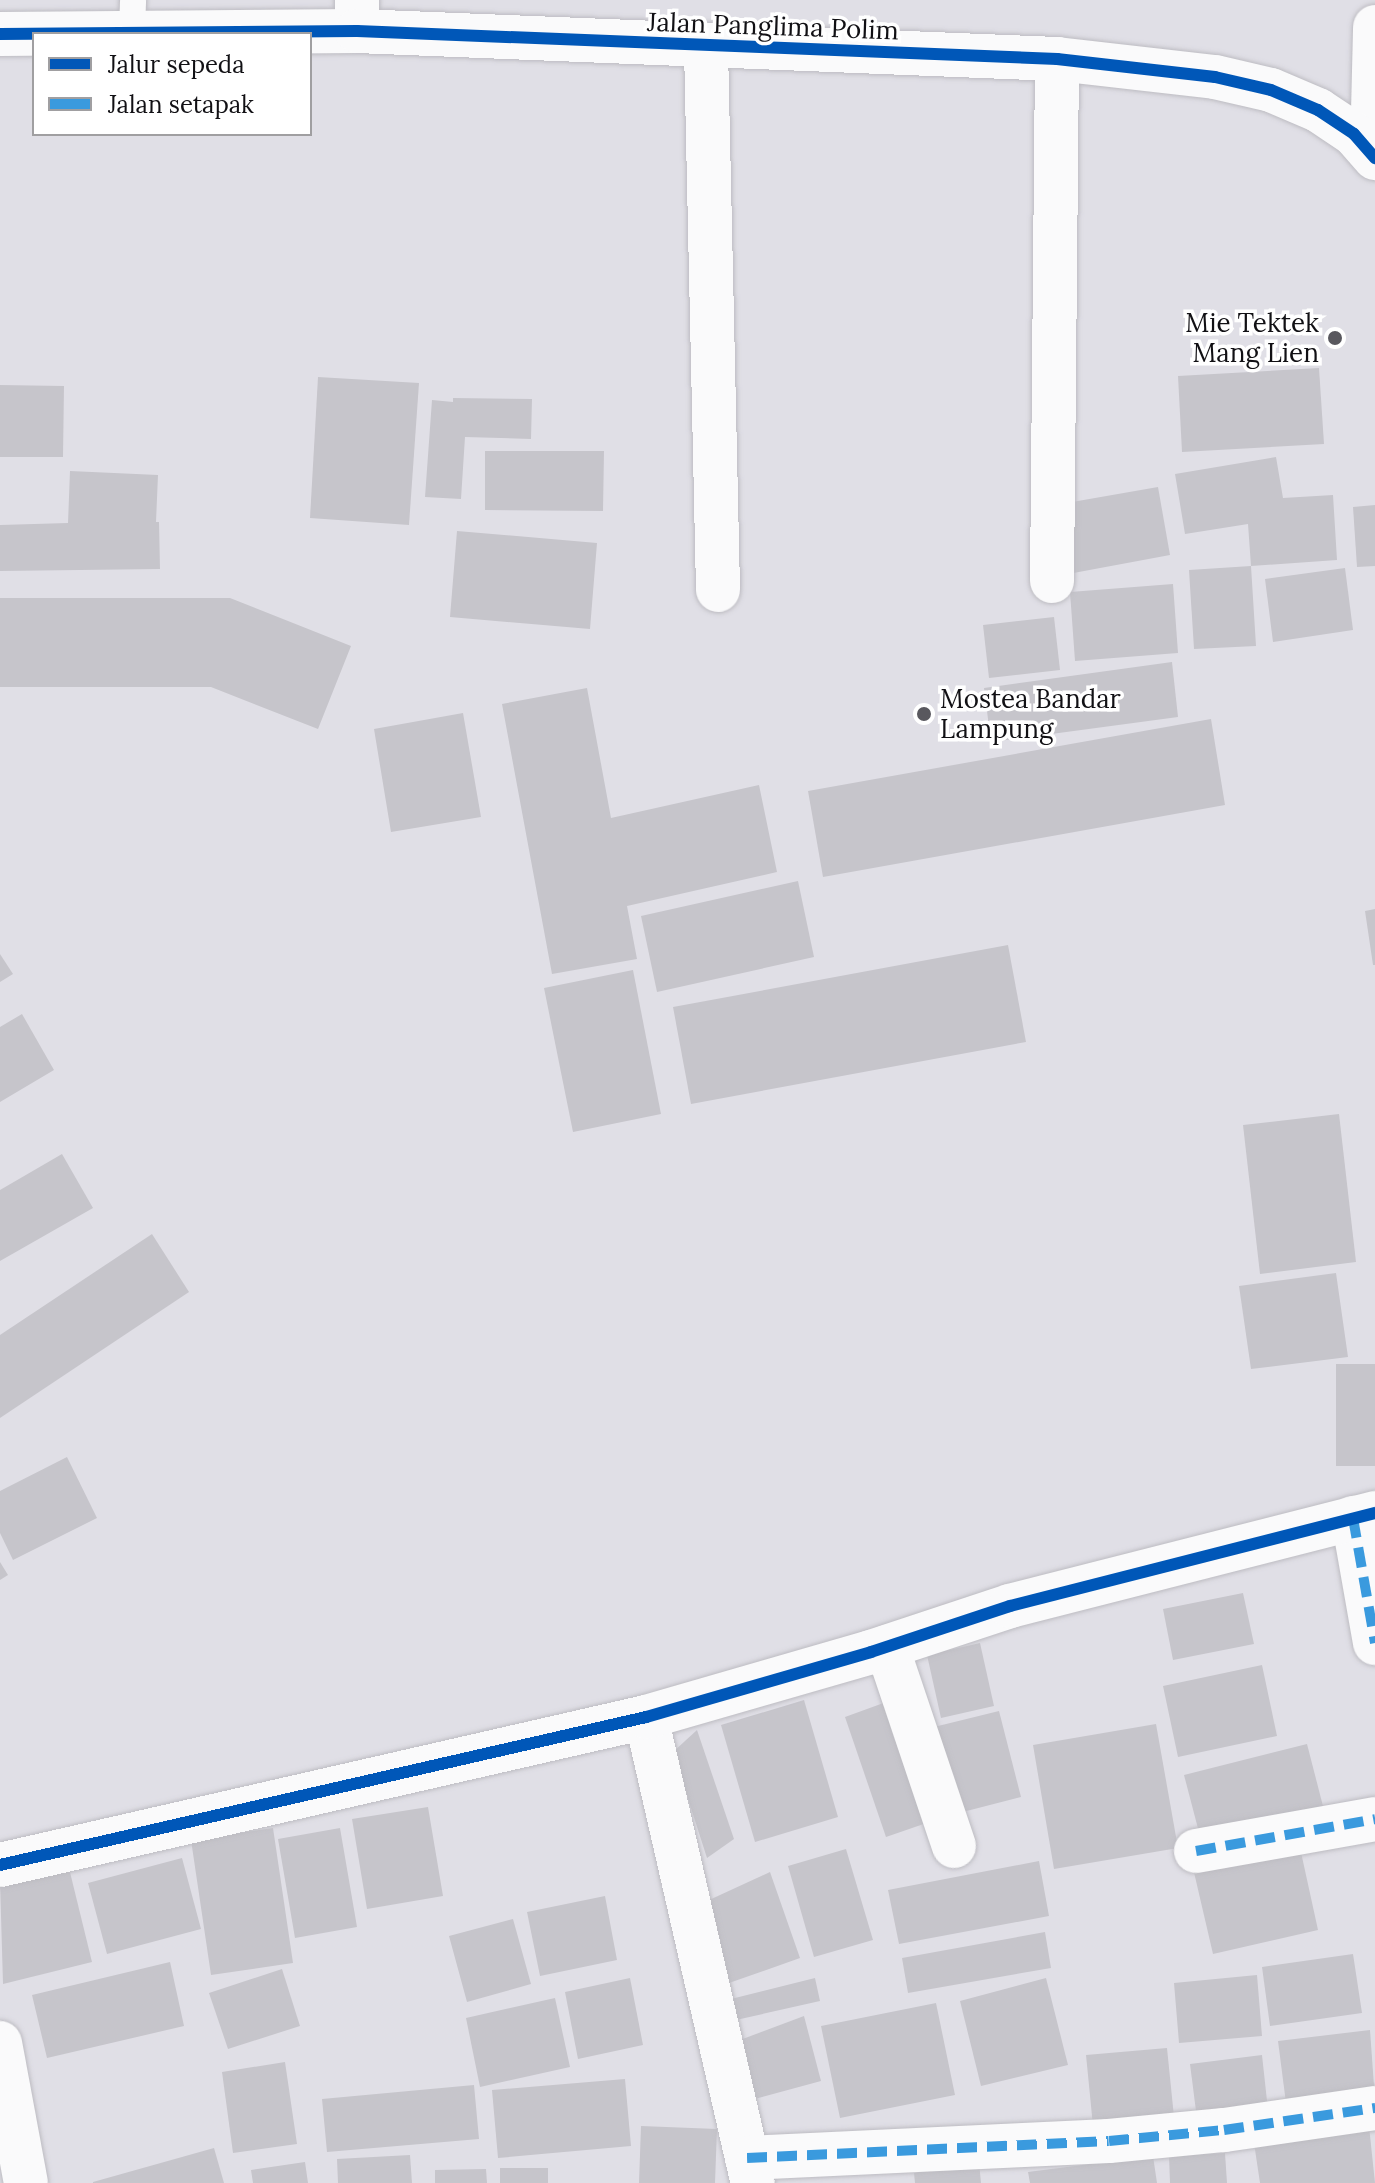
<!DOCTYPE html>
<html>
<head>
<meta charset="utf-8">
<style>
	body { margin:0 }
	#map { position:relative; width:1375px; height:2183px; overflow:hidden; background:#e0dfe6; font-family:Lora,serif }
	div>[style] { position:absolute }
	.building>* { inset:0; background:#c6c5cb }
	.roads { filter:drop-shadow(0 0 2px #bdbcc2) drop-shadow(0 0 2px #bdbcc2) }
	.service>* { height:26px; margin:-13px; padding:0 13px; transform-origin:13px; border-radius:13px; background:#fafafb }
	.minor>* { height:44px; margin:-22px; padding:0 22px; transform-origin:22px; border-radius:22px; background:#fafafb }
	.tertiary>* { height:44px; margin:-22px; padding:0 22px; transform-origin:22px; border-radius:22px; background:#fafafb }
	.quiet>* { height:10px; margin-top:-5px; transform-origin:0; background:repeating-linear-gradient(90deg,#3a9ade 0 20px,transparent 0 30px) }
	.cycleway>* { height:12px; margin:-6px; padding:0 6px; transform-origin:6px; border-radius:6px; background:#0057b8 }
	.dots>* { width:22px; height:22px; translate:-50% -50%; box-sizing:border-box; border:4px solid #fff; border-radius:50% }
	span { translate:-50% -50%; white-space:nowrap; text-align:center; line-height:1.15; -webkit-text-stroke:7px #fff; paint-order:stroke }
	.street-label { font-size:26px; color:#111014 }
	.poi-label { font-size:26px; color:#111014 }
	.right { translate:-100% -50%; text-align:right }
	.left { translate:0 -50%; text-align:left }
	.legend { position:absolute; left:32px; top:32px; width:280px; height:104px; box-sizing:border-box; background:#fff; border:2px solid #a09fa1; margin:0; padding:10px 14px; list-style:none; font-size:24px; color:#111014 }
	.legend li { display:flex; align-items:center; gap:16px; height:40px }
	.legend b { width:40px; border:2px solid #a09fa1 }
</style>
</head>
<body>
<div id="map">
	<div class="building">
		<div style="clip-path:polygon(1319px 368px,1324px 444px,1182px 452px,1178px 376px)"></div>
		<div style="clip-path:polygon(318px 377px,419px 383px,409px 525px,310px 518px)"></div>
		<div style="clip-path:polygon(0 385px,64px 386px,63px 457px,0 457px)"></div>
		<div style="clip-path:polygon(453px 398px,532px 399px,531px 439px,465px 437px,461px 499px,425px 497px,432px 400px,453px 402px)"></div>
		<div style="clip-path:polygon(485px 451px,604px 451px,603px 511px,485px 510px)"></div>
		<div style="clip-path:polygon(1276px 457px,1283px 498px,1333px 495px,1337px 560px,1251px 566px,1248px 524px,1185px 534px,1175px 474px)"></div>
		<div style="clip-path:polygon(70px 471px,158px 475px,156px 522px,159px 522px,160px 569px,0 571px,0 525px,68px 523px)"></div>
		<div style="clip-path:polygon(1158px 487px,1170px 555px,1068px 574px,1055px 505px)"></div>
		<div style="clip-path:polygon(1375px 505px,1375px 566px,1357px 567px,1353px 507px)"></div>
		<div style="clip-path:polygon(457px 531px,597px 543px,590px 629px,450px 617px)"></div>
		<div style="clip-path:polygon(1251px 566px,1256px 646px,1194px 649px,1189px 570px)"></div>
		<div style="clip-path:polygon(1345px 568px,1353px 630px,1273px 642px,1265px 579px)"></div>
		<div style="clip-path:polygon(1173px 584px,1178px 653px,1075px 661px,1070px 592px)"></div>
		<div style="clip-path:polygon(0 598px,230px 598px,351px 646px,318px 729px,211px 687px,0 687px)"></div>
		<div style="clip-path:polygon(1054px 617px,1060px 670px,989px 678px,983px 625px)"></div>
		<div style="clip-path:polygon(1172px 662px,1178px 717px,991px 742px,984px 688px)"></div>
		<div style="clip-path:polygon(587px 688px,611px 818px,759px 785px,777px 872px,627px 906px,637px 959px,552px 974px,502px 704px)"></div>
		<div style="clip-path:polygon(463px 713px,481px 817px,391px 832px,374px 729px)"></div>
		<div style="clip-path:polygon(1211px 719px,1225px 805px,823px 877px,808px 791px)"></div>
		<div style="clip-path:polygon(798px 881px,814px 957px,657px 992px,641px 916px)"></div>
		<div style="clip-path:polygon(1375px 909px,1375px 965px,1373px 965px,1365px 911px)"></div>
		<div style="clip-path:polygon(1008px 945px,1026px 1042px,691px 1104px,673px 1007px)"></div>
		<div style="clip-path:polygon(0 954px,13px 974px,0 982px)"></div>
		<div style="clip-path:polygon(633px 970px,661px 1114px,573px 1132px,544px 988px)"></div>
		<div style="clip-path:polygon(22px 1014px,54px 1070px,0 1102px,0 1027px)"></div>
		<div style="clip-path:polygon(1339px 1114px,1356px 1262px,1260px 1274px,1243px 1125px)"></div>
		<div style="clip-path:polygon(62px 1154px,93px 1208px,0 1261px,0 1190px)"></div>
		<div style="clip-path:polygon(152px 1234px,189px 1292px,0 1418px,0 1335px)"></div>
		<div style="clip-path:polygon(1336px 1273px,1348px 1357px,1251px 1369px,1239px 1286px)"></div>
		<div style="clip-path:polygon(1336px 1364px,1375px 1364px,1375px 1466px,1336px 1466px)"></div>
		<div style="clip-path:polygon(67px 1457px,97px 1518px,13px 1560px,0 1533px,0 1491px)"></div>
		<div style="clip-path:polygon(0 1562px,8px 1575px,0 1580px)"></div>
		<div style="clip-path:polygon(1243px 1593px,1254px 1644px,1173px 1660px,1163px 1609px)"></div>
		<div style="clip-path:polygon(980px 1643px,994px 1706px,941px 1718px,927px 1655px)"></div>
		<div style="clip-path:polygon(1262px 1665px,1277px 1736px,1178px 1757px,1163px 1686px)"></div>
		<div style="clip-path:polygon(900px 1697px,941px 1818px,886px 1837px,845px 1717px)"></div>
		<div style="clip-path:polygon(804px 1700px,838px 1817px,755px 1842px,721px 1725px)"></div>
		<div style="clip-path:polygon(999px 1711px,1021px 1797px,955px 1814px,934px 1727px)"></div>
		<div style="clip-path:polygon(1156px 1724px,1178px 1848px,1054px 1869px,1033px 1745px)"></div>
		<div style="clip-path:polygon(697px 1730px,734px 1839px,707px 1858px,673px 1752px)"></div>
		<div style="clip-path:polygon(1307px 1744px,1324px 1810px,1201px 1840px,1184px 1775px)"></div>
		<div style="clip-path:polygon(428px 1807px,443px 1896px,367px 1909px,352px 1819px)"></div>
		<div style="clip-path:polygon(273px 1828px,293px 1963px,211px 1975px,191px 1840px)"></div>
		<div style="clip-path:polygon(340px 1828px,357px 1927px,295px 1938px,278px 1839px)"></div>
		<div style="clip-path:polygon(1299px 1843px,1318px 1930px,1213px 1954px,1193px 1868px)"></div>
		<div style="clip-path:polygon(846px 1849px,873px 1940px,814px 1957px,788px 1866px)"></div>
		<div style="clip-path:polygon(182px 1858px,201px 1929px,107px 1954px,88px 1883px)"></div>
		<div style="clip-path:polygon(1039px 1861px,1049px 1916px,899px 1944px,888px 1890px)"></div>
		<div style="clip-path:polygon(68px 1864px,92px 1962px,3px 1984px,0 1881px)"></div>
		<div style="clip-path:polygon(770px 1872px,800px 1958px,729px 1983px,707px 1901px)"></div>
		<div style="clip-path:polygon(605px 1896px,617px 1960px,540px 1976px,527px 1912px)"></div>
		<div style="clip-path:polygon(513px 1919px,531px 1984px,467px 2002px,449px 1936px)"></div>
		<div style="clip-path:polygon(1045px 1932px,1051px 1968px,908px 1993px,902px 1958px)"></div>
		<div style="clip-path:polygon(1353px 1954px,1362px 2013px,1270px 2026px,1262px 1967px)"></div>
		<div style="clip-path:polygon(170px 1962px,184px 2026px,47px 2058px,32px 1995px)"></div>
		<div style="clip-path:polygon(282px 1969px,300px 2026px,228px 2049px,209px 1993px)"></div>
		<div style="clip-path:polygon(1257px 1975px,1262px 2036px,1179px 2043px,1174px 1983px)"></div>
		<div style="clip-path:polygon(630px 1978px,643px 2045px,578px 2059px,565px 1992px)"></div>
		<div style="clip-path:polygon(815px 1978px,820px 2001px,736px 2020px,723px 2001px)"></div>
		<div style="clip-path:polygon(1046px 1978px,1068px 2065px,981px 2086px,960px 2001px)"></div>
		<div style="clip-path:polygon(555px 1998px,570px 2067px,480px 2087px,466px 2018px)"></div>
		<div style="clip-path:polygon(936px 2003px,955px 2095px,840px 2118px,821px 2026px)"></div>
		<div style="clip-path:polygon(804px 2016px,821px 2081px,747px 2101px,740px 2040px)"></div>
		<div style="clip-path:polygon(1370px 2030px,1375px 2100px,1287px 2111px,1278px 2041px)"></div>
		<div style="clip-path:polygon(1167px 2048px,1174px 2117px,1093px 2126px,1086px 2055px)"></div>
		<div style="clip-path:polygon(1262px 2055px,1268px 2110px,1197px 2119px,1190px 2064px)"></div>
		<div style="clip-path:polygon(285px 2062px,297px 2144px,233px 2153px,222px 2072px)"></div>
		<div style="clip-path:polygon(625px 2079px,631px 2146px,498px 2158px,492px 2090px)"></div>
		<div style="clip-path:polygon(474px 2085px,479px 2139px,327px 2152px,322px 2099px)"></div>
		<div style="clip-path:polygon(641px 2126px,717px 2129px,715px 2183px,639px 2183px)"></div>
		<div style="clip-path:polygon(1369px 2126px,1375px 2183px,1260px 2183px,1254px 2143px)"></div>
		<div style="clip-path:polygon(214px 2148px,224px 2183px,93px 2183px,93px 2182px)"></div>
		<div style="clip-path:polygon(1225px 2153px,1227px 2183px,1170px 2183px,1169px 2156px)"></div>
		<div style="clip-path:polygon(410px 2155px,412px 2183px,338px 2183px,337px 2159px)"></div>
		<div style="clip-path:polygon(1153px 2156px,1157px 2183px,1030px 2183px,1028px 2172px)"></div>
		<div style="clip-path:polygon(305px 2162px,308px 2183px,253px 2183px,251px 2170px)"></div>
		<div style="clip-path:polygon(979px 2162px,981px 2183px,915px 2183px,914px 2173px)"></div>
		<div style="clip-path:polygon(500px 2168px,548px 2168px,548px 2183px,500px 2183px)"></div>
		<div style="clip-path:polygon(486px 2169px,487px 2183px,435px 2183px,435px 2170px)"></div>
	</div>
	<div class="roads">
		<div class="service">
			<div style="left:132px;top:31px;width:31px;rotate:-88deg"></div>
		</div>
		<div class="minor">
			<div style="left:357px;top:0;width:31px;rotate:90deg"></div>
			<div style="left:706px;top:48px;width:542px;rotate:88.73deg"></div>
			<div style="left:1372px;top:153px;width:126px;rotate:-88.6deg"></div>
			<div style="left:1052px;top:581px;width:522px;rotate:-89.45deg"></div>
			<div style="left:1353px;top:1518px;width:127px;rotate:80deg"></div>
			<div style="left:887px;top:1647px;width:210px;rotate:71.4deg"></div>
			<div style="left:646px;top:1717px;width:478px;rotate:77.1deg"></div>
			<div style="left:1196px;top:1851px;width:182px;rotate:-10.1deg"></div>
			<div style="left:0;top:1865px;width:663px;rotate:-12.9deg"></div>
			<div style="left:646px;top:1717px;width:234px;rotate:-16.1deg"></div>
			<div style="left:871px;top:1652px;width:146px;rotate:-18.3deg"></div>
			<div style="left:1010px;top:1606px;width:377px;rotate:-14.3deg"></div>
			<div style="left:0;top:2043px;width:142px;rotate:79.5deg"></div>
			<div style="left:747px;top:2158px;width:362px;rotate:-2.7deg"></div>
			<div style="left:1109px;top:2141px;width:116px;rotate:-5.5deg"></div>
			<div style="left:1224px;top:2130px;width:153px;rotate:-8.3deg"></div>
		</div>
		<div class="tertiary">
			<div style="left:0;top:34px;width:357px;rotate:-0.5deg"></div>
			<div style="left:357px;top:31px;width:701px;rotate:2.29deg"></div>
			<div style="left:1057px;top:59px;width:159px;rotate:6.5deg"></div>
			<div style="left:1215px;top:77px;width:57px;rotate:13.1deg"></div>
			<div style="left:1271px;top:90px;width:51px;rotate:23.1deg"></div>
			<div style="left:1318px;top:110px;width:43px;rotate:33.7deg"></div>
			<div style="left:1354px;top:134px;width:32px;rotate:49deg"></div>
		</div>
	</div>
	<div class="quiet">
		<div style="left:1353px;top:1518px;width:127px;rotate:80deg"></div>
		<div style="left:1196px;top:1851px;width:182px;rotate:-10.1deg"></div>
		<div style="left:747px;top:2158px;width:362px;rotate:-2.7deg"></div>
		<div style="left:1109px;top:2141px;width:116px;rotate:-5.5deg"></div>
		<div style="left:1224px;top:2130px;width:153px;rotate:-8.3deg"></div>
	</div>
	<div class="cycleway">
		<div style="left:0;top:34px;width:357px;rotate:-0.5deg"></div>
		<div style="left:357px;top:31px;width:701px;rotate:2.29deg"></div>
		<div style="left:1057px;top:59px;width:159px;rotate:6.5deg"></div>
		<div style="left:1215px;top:77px;width:57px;rotate:13.1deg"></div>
		<div style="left:1271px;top:90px;width:51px;rotate:23.1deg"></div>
		<div style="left:1318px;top:110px;width:43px;rotate:33.7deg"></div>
		<div style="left:1354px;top:134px;width:32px;rotate:49deg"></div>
		<div style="left:0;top:1865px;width:663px;rotate:-12.9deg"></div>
		<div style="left:646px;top:1717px;width:234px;rotate:-16.1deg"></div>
		<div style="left:871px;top:1652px;width:146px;rotate:-18.3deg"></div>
		<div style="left:1010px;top:1606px;width:377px;rotate:-14.3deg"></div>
	</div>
	<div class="dots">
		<div style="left:1335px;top:338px;background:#59585e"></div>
		<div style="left:924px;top:714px;background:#59585e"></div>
	</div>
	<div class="street-label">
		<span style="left:773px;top:26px;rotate:2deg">Jalan Panglima Polim</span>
	</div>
	<div class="poi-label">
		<span class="right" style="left:1319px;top:338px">Mie Tektek<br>Mang Lien</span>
		<span class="left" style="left:940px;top:714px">Mostea Bandar<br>Lampung</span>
	</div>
	<ul class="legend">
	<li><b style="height:10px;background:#0057b8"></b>Jalur sepeda</li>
	<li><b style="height:10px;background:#3a9ade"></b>Jalan setapak</li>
	</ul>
</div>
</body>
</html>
